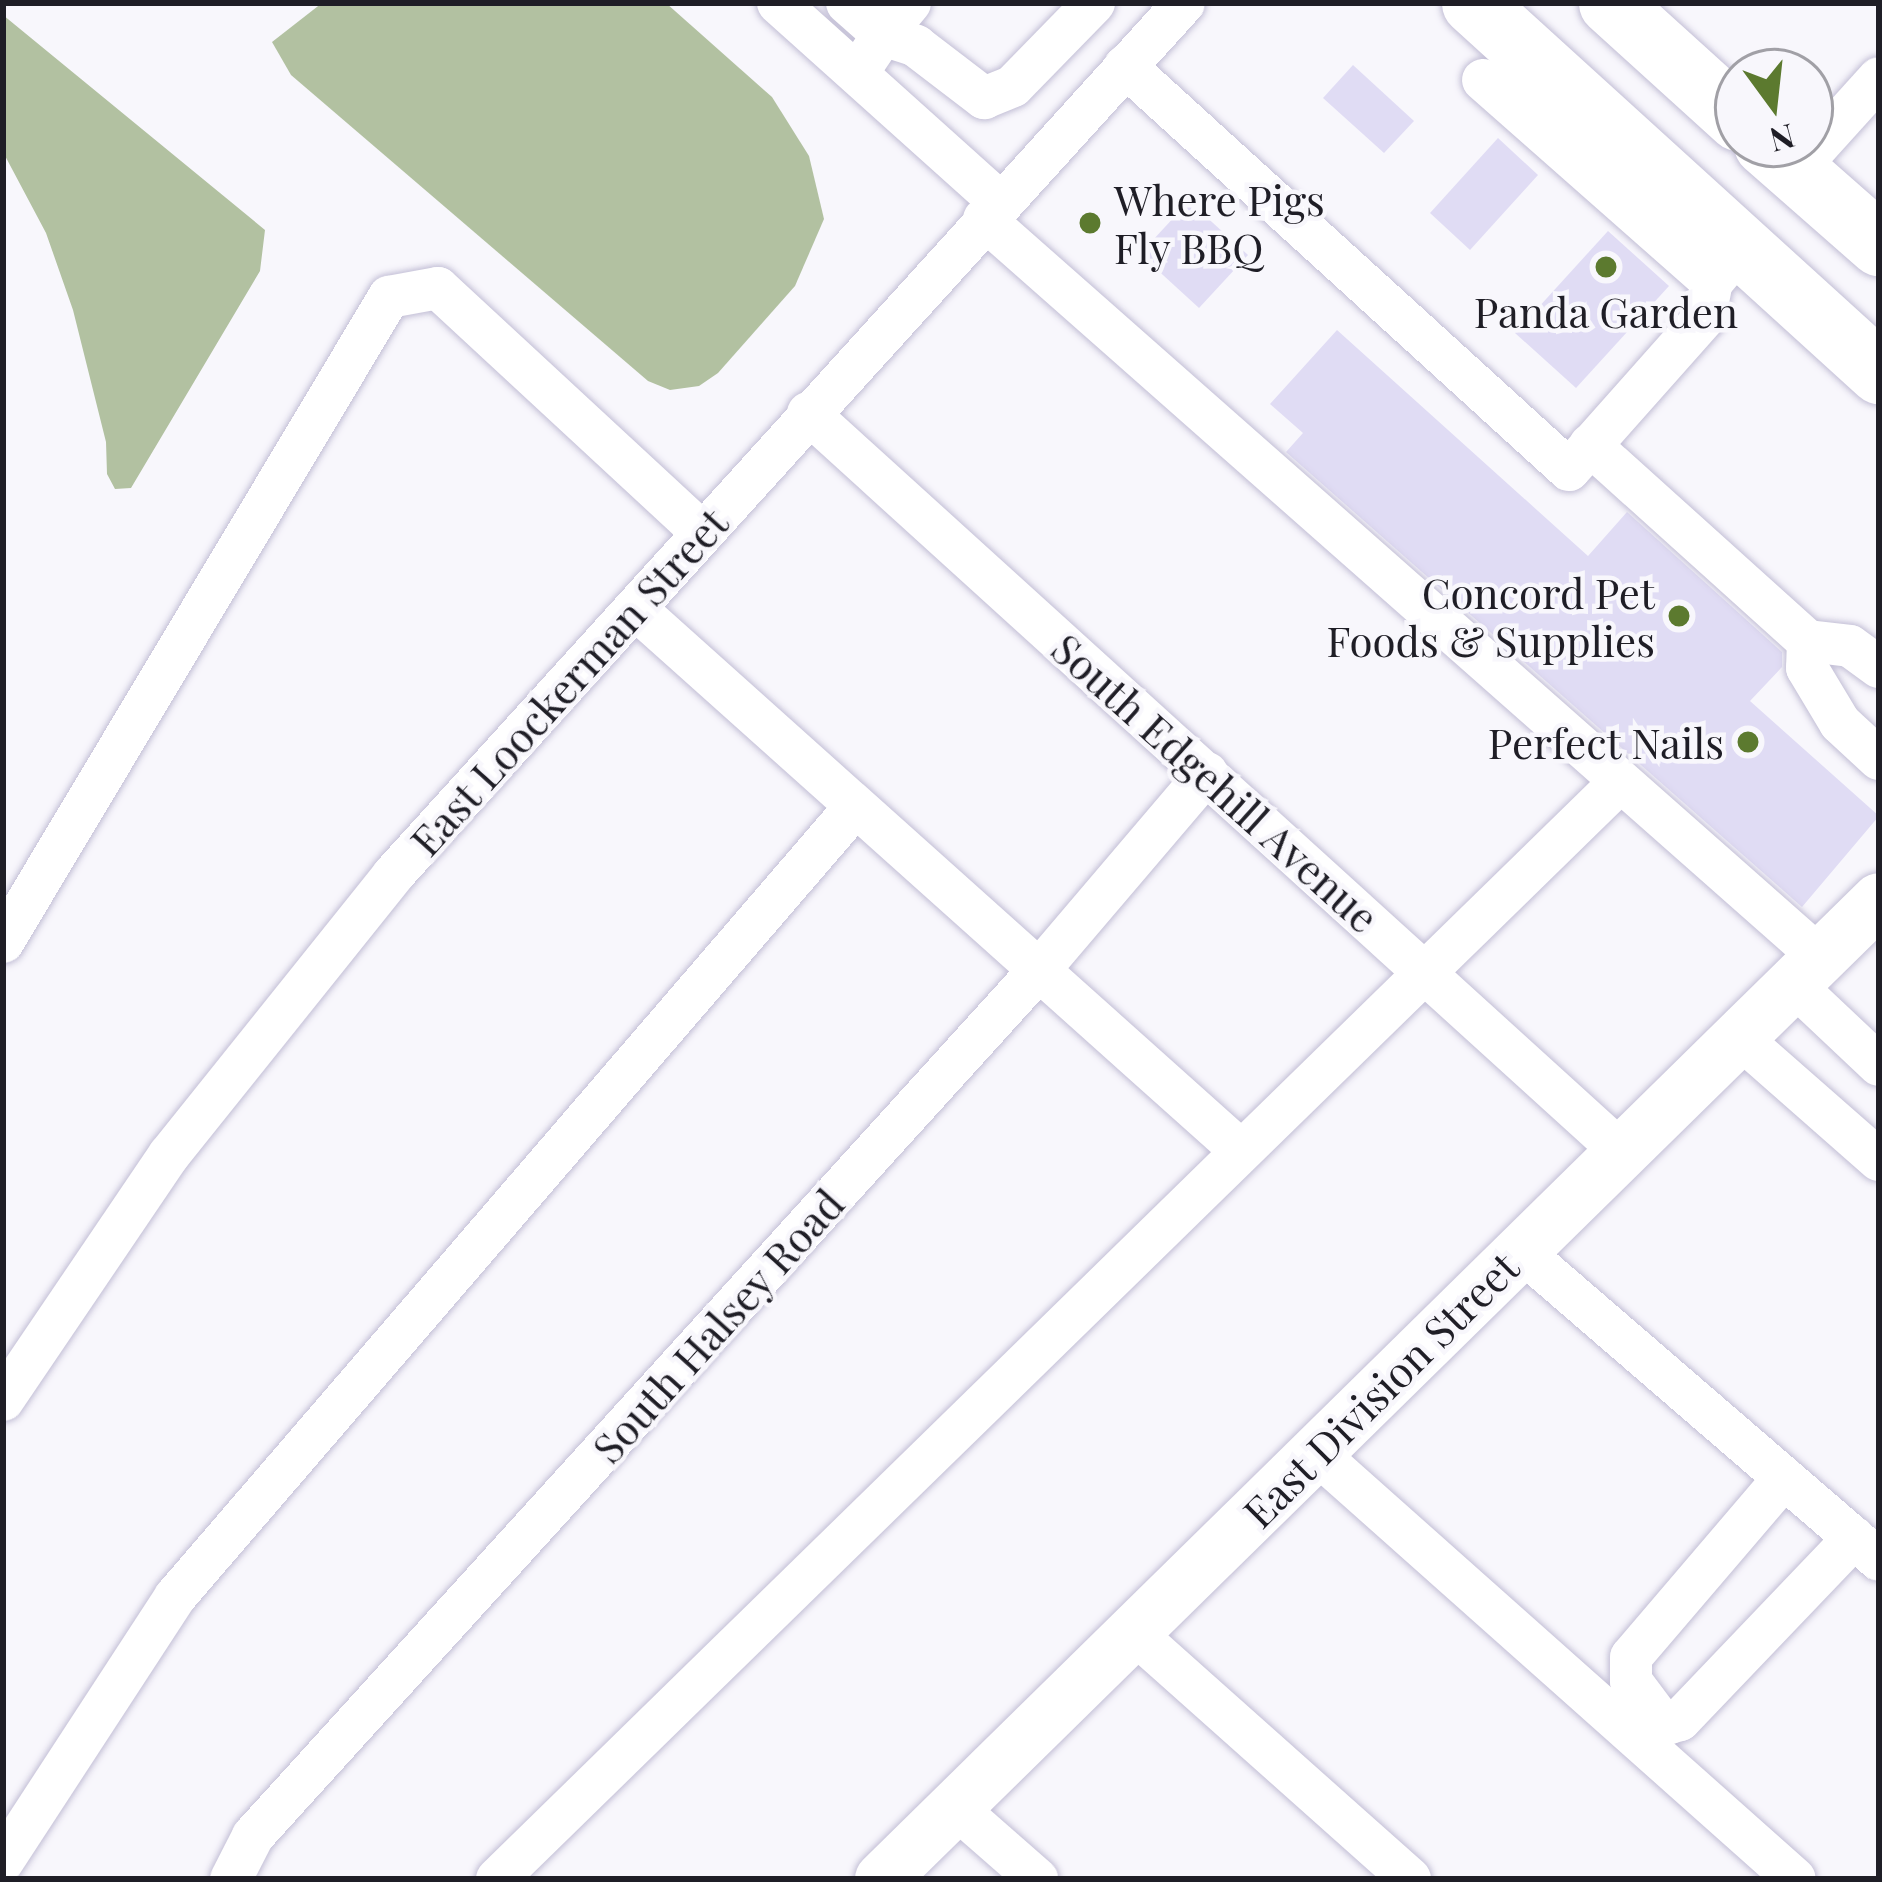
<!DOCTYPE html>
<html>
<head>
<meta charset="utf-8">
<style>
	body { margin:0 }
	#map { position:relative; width:1882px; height:1882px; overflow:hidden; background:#f8f7fc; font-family:"Playfair Display",serif }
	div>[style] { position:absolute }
	.water>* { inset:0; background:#b2c1a1 }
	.building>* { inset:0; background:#e0dcf4 }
	.roads { filter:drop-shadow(0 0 3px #c3bfd6) drop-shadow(0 0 3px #c3bfd6) }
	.minor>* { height:42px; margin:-21px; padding:0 21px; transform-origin:21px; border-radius:21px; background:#fff }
	.major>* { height:54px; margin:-27px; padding:0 27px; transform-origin:27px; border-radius:27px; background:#fff }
	.highway>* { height:63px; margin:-31.5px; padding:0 31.5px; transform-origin:31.5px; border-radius:31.5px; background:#fff }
	.dots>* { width:33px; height:33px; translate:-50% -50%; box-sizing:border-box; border:6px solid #f8f7fc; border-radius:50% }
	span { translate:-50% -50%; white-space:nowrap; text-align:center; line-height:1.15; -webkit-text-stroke:9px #f8f7fc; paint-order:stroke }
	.poi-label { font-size:42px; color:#1f1e26 }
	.left { translate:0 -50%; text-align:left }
	.right { translate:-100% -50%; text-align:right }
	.street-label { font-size:42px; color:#1f1e26 }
	.frame { position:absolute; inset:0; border:6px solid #1f1e26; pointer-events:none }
	.north { position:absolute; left:1714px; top:48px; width:120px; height:120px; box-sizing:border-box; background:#f8f7fc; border:3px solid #a1a0a6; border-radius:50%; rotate:165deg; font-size:33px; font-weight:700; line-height:48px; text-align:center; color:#1f1e26 }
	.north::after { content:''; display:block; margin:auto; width:42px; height:54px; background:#5c7a2f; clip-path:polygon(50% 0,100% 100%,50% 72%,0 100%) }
</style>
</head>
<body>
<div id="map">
	<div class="water">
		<div style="clip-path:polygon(322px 3px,666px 3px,772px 97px,809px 156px,824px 219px,795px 286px,718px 373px,699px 386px,670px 390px,648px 381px,291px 75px,272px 42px)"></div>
		<div style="clip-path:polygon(3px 15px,265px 230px,260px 271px,131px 488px,115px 489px,107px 474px,106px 442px,73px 310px,46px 233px,3px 152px)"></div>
	</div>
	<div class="building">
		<div style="clip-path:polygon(1353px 65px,1414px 121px,1384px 153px,1323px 98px)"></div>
		<div style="clip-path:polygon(1498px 138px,1538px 175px,1470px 250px,1430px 213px)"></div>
		<div style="clip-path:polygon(1189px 201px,1248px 255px,1199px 308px,1140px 254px)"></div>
		<div style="clip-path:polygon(1608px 231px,1669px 286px,1576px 388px,1515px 333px)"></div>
		<div style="clip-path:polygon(1337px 330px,1588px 556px,1627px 512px,1782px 652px,1782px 667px,1750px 701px,1879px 816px,1802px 907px,1286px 452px,1303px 433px,1270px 404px)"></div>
	</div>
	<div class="roads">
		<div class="minor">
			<div style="left:778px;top:3px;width:298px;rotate:41.9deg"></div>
			<div style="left:847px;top:3px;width:48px;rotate:41.6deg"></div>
			<div style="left:883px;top:35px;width:29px;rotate:124deg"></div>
			<div style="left:910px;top:3px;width:42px;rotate:130.2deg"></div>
			<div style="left:883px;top:35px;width:35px;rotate:18deg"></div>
			<div style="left:916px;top:46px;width:86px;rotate:37.4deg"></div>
			<div style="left:984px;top:98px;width:31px;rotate:-22deg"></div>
			<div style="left:1013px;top:86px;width:116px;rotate:-45.7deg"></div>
			<div style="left:1125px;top:66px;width:600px;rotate:42.3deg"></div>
			<div style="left:1569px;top:470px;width:205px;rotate:-48.4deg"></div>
			<div style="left:1705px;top:317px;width:36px;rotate:-79deg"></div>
			<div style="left:1712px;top:282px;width:45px;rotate:-49.5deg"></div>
			<div style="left:1483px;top:80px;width:305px;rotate:41.4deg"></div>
			<div style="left:1795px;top:171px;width:125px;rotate:-47.9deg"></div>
			<div style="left:984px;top:219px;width:1115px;rotate:41.44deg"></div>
			<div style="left:808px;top:413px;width:1101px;rotate:42.24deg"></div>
			<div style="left:1590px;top:445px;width:293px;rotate:42deg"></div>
			<div style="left:1808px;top:641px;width:42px;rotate:6.8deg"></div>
			<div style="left:1850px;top:646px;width:36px;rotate:36deg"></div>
			<div style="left:638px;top:611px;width:808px;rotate:41.84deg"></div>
			<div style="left:1808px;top:641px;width:27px;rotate:92deg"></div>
			<div style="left:1807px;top:668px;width:64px;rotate:59deg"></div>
			<div style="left:1840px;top:723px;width:53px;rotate:42.7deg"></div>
			<div style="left:3px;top:942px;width:752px;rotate:-59.1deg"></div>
			<div style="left:389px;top:297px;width:50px;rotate:-10.4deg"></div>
			<div style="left:438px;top:288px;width:361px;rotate:42.8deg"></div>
			<div style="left:1793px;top:984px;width:118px;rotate:43.3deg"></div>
			<div style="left:1740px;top:1038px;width:185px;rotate:41.3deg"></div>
			<div style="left:1520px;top:1250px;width:474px;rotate:40.8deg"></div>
			<div style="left:3px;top:1400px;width:296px;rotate:-55.9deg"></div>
			<div style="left:169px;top:1155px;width:359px;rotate:-51.3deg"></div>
			<div style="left:393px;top:875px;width:1177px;rotate:-47.79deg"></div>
			<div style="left:1315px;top:1452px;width:642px;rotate:41.66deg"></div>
			<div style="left:1784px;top:1478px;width:235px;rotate:130.5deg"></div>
			<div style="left:1631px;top:1657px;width:24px;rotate:90deg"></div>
			<div style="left:1631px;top:1681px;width:45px;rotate:53.1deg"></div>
			<div style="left:1658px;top:1717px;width:13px;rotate:29deg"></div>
			<div style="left:1669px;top:1723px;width:11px;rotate:-15deg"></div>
			<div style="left:1680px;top:1720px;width:252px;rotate:-46.3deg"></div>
			<div style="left:1133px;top:1632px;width:371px;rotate:41.7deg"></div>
			<div style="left:956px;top:1808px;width:108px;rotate:41.2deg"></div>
			<div style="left:3px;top:1861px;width:315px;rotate:-56.9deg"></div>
			<div style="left:175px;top:1597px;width:1042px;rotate:-49.28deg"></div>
			<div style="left:231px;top:1879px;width:48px;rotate:-62.9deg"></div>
			<div style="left:253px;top:1836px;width:1172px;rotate:-47.77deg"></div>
			<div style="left:1041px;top:968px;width:256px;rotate:-49.6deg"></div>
			<div style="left:497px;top:1879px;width:1567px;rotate:-44.33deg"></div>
		</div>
		<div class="major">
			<div style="left:882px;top:1879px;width:1397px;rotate:-44.48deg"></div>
		</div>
		<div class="highway">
			<div style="left:1473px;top:3px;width:549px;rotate:42.27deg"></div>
			<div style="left:1610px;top:3px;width:173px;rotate:42.2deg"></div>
			<div style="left:1765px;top:144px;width:152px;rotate:41.3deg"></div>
		</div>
	</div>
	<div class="dots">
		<div style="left:1090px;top:223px;background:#5c7a2f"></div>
		<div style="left:1606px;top:267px;background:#5c7a2f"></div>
		<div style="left:1679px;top:616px;background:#5c7a2f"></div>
		<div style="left:1748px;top:742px;background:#5c7a2f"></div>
	</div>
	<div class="poi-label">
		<span class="left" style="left:1114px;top:223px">Where Pigs<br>Fly BBQ</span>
		<span style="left:1606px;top:311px">Panda Garden</span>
		<span class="right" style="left:1655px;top:616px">Concord Pet<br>Foods &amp; Supplies</span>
		<span class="right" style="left:1724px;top:742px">Perfect Nails</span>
	</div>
	<div class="street-label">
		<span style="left:568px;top:681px;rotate:-48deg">East Loockerman Street</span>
		<span style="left:1216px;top:782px;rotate:42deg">South Edgehill Avenue</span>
		<span style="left:717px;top:1325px;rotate:-48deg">South Halsey Road</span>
		<span style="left:1380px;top:1389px;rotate:-45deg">East Division Street</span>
	</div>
	<div class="frame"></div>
	<div class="north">N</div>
</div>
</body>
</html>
